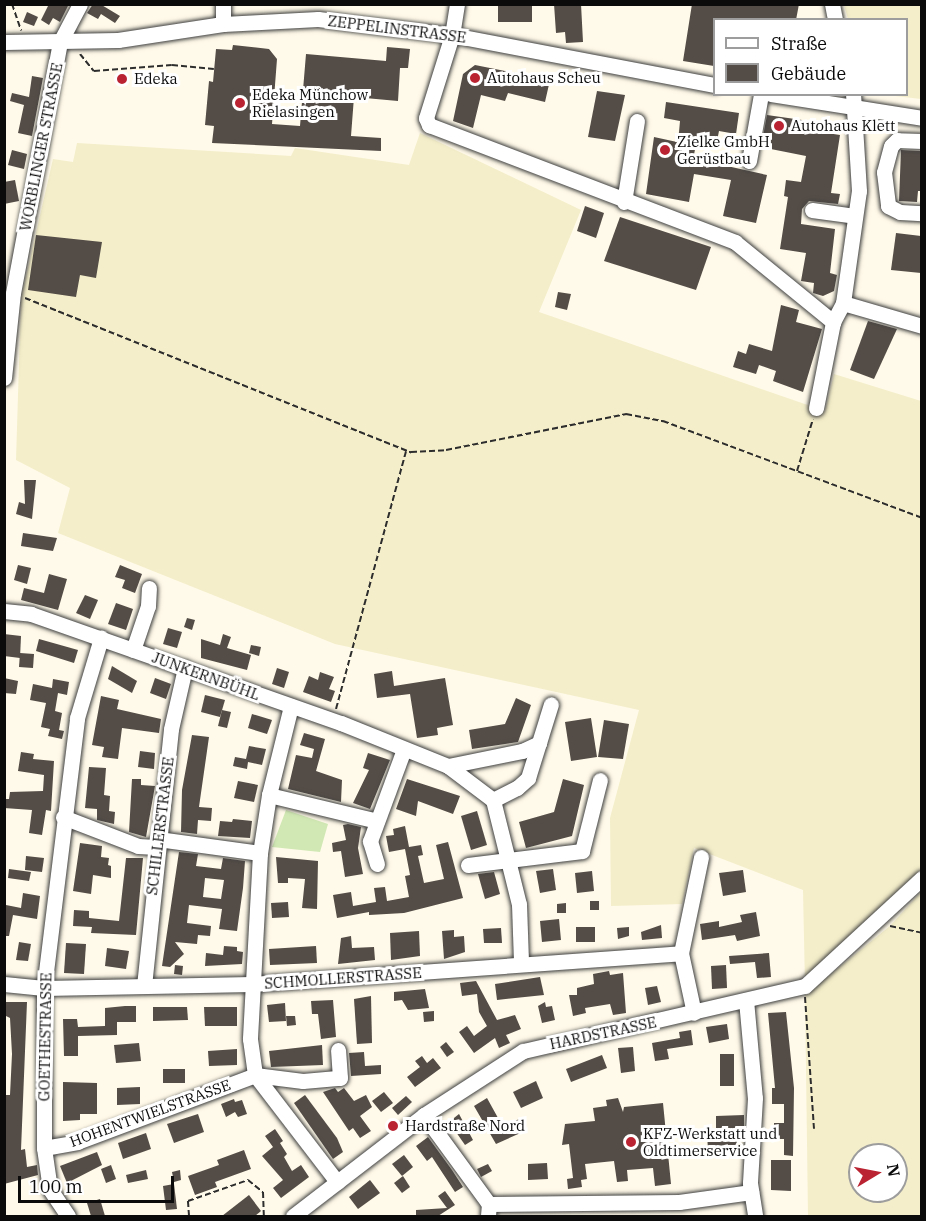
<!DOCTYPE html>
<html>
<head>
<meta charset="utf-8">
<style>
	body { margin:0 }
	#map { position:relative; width:926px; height:1221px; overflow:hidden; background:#fffae9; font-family:"IBM Plex Serif",serif }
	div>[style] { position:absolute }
	.farmland>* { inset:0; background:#f4eeca }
	.green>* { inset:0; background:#d1e8b4 }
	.building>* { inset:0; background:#534c47 }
	.path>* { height:2px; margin-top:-1px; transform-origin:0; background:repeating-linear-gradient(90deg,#2d2d2d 0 6px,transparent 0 9px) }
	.roads { filter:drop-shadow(0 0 2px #3e3e3e) drop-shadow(0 0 2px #3e3e3e) }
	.minor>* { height:15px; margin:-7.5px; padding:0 7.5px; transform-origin:7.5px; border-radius:7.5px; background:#fff }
	.dots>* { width:16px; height:16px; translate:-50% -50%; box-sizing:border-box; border:3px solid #fff; border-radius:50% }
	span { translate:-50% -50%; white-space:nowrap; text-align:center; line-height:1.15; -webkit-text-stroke:6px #fff; paint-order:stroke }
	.street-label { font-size:15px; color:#0b0b0b }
	.poi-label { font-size:15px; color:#0b0b0b }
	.left { translate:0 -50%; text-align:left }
	.frame { position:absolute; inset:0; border:6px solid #0b0b0b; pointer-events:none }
	.legend { position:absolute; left:713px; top:18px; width:195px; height:78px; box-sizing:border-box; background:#fff; border:2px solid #9d9d9d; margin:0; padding:8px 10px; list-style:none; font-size:18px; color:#0b0b0b }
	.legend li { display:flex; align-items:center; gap:12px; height:30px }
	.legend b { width:30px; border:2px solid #9d9d9d }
	.north { position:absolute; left:848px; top:1143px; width:60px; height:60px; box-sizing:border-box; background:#fff; border:2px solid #9d9d9d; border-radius:50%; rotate:80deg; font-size:16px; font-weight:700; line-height:24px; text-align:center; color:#0b0b0b }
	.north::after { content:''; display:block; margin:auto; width:21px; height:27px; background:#ba2432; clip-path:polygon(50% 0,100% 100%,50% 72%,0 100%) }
	.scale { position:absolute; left:18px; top:1176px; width:156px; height:27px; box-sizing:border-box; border:3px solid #0b0b0b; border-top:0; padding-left:8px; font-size:18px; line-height:21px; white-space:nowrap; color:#0b0b0b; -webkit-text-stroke:4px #fff; paint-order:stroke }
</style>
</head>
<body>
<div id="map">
	<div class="farmland">
		<div style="clip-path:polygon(844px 5px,921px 5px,921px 99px,887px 95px,906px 94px,906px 20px,848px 19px)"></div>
		<div style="clip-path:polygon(420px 133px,581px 210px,539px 312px,825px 411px,834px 374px,921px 401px,921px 878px,805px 986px,803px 890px,694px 848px,682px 904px,611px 906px,610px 818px,639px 710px,335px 644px,58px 533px,70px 488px,16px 460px,21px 298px,53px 159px,73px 162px,77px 143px,291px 156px,295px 148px,409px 165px)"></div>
		<div style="clip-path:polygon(evenodd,921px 892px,921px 1216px,808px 1216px,805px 995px,890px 926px,921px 892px,860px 1155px,896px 1155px,896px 1191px,860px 1191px,860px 1155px)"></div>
	</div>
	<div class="green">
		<div style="clip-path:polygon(286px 810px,328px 824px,320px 852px,272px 847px)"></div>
	</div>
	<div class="building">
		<div style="clip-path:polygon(49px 4px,69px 4px,60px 22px,53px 18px,49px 25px,41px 20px)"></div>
		<div style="clip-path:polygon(93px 4px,100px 4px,120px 16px,115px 23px,101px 14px,98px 19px,87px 13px)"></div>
		<div style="clip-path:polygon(498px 4px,532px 4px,532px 22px,498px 22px)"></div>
		<div style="clip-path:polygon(554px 4px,581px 4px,583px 42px,566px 43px,565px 32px,556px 33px)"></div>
		<div style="clip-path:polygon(692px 4px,799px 4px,796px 20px,714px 20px,714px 66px,683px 61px)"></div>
		<div style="clip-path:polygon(27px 12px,38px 17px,34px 26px,23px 22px)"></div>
		<div style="clip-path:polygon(233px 45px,269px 49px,277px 59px,272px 124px,300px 126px,306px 54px,386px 61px,387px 47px,410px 49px,408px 68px,400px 68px,398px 101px,354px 97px,351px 136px,381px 138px,381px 151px,212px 143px,214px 126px,205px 125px,209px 81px,213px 82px,216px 49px,232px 50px)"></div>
		<div style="clip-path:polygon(475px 65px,550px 80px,545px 102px,508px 93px,505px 101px,481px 95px,473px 128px,453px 121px,463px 74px)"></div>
		<div style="clip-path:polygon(32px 76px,43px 78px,32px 136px,18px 133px,24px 105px,10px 101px,12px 93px,29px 97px)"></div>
		<div style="clip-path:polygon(597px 91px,625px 95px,615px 141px,588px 137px)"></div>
		<div style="clip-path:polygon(666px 102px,739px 113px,736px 134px,719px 131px,717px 141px,697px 138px,694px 155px,728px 161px,727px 166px,767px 175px,756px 223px,723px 216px,731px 180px,694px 174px,689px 202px,646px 194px,654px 137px,677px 142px,679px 132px,680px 121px,664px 118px)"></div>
		<div style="clip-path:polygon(767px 115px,816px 122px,814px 131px,840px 135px,831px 193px,840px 194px,838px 204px,809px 201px,802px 209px,801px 224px,835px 229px,830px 273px,837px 275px,834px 291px,823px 296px,813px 293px,814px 283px,801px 281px,806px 253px,780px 249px,788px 197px,784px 196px,786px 180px,801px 182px,806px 156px,761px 147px)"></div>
		<div style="clip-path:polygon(12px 150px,27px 154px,24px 169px,8px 165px)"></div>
		<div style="clip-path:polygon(901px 150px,921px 151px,921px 191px,918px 191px,917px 202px,899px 201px)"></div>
		<div style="clip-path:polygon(15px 180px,19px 201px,4px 204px,4px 182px)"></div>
		<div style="clip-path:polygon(585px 206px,604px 213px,596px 238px,577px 231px)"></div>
		<div style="clip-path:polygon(620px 217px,711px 247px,696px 290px,604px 261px)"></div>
		<div style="clip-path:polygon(896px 233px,921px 236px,921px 273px,891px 270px)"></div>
		<div style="clip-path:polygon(36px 235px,102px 242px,96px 278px,80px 275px,76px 297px,28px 290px)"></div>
		<div style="clip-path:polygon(558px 292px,571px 294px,567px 310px,555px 307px)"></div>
		<div style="clip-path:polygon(781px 305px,799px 310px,796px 322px,822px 329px,803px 392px,773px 381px,776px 371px,759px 365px,756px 374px,733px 367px,738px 351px,746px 354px,749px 344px,772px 351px)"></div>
		<div style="clip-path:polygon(868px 321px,897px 329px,874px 379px,850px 370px)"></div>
		<div style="clip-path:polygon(24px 480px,36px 480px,32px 519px,16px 514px,19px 502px,25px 504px)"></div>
		<div style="clip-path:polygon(23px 533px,57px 538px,53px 551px,21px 546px)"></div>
		<div style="clip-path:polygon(18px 565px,31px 568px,27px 584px,14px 580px)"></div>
		<div style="clip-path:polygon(120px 565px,142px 574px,135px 593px,122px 588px,125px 580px,115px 577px)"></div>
		<div style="clip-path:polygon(49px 574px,67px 579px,58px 610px,21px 600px,24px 588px,44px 593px)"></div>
		<div style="clip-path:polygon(85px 595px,98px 600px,90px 619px,76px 613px)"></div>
		<div style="clip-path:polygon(116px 603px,133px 609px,126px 630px,108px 624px)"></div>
		<div style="clip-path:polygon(187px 618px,195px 620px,192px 630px,184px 627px)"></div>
		<div style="clip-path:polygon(168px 628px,182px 632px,177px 648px,163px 644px)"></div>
		<div style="clip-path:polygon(4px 634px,21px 636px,20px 658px,4px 656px)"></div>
		<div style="clip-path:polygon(223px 634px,231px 637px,227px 648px,251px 655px,247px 670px,201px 658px,201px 639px,220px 645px)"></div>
		<div style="clip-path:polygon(39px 639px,78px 650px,74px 663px,36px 651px)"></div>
		<div style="clip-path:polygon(251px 645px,261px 647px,259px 656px,249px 653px)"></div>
		<div style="clip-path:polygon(20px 653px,34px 654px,33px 668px,19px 667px)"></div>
		<div style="clip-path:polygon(112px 666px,137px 681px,132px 693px,108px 679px)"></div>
		<div style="clip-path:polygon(277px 668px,289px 672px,284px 688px,272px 684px)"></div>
		<div style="clip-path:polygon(392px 671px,394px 686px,445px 678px,453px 725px,437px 728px,438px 735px,417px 738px,410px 694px,377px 698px,374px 674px)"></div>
		<div style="clip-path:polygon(320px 672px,334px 677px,329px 689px,335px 691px,331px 702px,303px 692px,309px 676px,318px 680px)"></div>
		<div style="clip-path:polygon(4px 678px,18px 681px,16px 694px,4px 693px)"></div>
		<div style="clip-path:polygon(155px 678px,171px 684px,166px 699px,150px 693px)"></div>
		<div style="clip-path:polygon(53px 679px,69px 682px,67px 695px,58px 693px,55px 711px,62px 713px,59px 730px,64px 731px,62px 739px,48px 736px,50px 729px,41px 727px,46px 703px,30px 700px,33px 684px,52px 688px)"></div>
		<div style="clip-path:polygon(205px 695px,225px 700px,220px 717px,201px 712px)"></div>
		<div style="clip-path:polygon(101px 696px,119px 700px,117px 709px,161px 719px,159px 733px,122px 728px,118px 759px,102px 757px,104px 747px,92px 745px)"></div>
		<div style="clip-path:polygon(516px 698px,531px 705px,518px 742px,472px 749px,469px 730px,505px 724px)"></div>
		<div style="clip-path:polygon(222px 710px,231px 712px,227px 728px,218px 726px)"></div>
		<div style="clip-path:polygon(252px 714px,272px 720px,267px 734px,248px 728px)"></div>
		<div style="clip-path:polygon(591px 718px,597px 757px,571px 761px,565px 722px)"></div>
		<div style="clip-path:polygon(604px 720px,629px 724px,623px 759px,598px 757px)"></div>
		<div style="clip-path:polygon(304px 733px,325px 739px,316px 771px,342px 780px,341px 802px,288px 789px,296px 755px,312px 758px,314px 749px,300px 745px)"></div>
		<div style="clip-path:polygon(192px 735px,209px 737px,199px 807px,212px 808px,211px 821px,198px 820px,197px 834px,181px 832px,182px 790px)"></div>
		<div style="clip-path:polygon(249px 746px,266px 749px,262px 765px,248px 762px,247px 769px,233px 766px,235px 757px,246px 759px)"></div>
		<div style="clip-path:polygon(140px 751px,155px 753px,154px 769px,138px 767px)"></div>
		<div style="clip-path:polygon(21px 752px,34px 754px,33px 759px,54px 761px,51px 811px,46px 810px,42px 835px,29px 833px,32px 810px,4px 808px,4px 799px,9px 799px,10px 792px,43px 791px,44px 775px,18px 771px)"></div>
		<div style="clip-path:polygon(368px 753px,390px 760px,370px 809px,353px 803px,369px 770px,363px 768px)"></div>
		<div style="clip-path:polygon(89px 767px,106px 768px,104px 795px,110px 796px,109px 811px,115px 812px,114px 824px,97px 820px,97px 809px,85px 808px)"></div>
		<div style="clip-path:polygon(132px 779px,141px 779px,141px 785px,155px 786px,146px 837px,129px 832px)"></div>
		<div style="clip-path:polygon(407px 779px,460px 796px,453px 814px,418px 801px,416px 816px,396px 809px)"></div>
		<div style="clip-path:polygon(563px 779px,584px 785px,572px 836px,526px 848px,519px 822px,554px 812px)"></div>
		<div style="clip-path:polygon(238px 781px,258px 785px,254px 802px,234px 798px)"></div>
		<div style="clip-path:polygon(477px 811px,487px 845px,471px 850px,461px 816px)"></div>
		<div style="clip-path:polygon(233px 819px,252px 821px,250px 838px,218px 836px,220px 821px,232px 822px)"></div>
		<div style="clip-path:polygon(348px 824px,361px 827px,358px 848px,363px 874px,345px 877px,341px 851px,333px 852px,332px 843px,346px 840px,343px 825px)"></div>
		<div style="clip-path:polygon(405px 826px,409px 847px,421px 845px,423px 855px,418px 856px,424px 883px,444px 879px,436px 845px,448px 842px,463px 898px,404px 913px,369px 915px,369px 912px,337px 918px,333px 895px,351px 892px,353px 906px,376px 902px,374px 888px,385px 887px,387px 901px,409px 897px,405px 876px,410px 875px,405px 849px,389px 852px,386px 836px,394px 835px,393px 829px)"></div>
		<div style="clip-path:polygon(80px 843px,102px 846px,101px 857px,109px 858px,108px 865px,111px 866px,111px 878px,93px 875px,91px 894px,73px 891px)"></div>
		<div style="clip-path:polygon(evenodd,179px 852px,198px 854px,196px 866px,221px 869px,223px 858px,245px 861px,243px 888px,237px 931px,219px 929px,222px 909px,189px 905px,187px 923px,211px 926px,210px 936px,198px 935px,197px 944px,175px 942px,184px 954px,170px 967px,162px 966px,179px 852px,205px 878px,224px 880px,221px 899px,203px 897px,205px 878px)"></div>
		<div style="clip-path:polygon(26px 856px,44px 858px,42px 872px,25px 870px)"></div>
		<div style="clip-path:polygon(276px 857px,318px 861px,317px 909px,302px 908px,305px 879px,288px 878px,288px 883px,278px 883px)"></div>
		<div style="clip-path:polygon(126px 858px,143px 858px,136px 935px,91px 933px,92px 927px,73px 926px,74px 910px,89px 911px,89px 918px,119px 921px)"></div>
		<div style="clip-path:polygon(9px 869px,31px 872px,29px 881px,8px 878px)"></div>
		<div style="clip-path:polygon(553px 869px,556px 890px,540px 893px,536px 871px)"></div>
		<div style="clip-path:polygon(743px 870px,746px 892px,723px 896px,719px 873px)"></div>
		<div style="clip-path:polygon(592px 871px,594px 891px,577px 893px,575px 873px)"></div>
		<div style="clip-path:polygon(494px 872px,500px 894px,485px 899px,478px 874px)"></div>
		<div style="clip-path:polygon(23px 893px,40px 896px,37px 919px,13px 915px,9px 936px,4px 936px,6px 905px,21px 908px)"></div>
		<div style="clip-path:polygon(590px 901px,599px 901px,599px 910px,590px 910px)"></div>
		<div style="clip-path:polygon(288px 902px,289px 917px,272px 918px,271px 903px)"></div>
		<div style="clip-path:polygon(566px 903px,566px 913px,557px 913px,557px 904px)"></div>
		<div style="clip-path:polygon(756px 912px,760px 936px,737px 941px,735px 935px,702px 940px,700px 924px,719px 921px,719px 927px,742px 922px,740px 915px)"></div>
		<div style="clip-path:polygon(559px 919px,561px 940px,542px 942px,540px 921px)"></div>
		<div style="clip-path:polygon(661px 925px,662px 938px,642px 940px,641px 932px)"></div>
		<div style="clip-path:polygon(576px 927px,595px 927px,595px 942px,576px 942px)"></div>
		<div style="clip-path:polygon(629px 927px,629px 936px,618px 939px,617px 928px)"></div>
		<div style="clip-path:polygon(501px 928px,502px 943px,484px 943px,483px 929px)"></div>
		<div style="clip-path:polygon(454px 930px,454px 937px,464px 936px,465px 952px,444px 959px,442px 931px)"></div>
		<div style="clip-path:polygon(419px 931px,420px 956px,391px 960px,390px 933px)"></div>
		<div style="clip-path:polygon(351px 936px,352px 948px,374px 947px,375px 960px,338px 964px,341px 938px)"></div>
		<div style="clip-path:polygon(19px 942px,31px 944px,28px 961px,16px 960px)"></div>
		<div style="clip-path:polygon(66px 943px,86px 944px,84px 974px,64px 973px)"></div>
		<div style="clip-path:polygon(224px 946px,237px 947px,237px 951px,243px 952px,242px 964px,205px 966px,206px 953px,223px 955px)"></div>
		<div style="clip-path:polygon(316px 946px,317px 963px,270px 965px,269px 949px)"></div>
		<div style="clip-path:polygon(107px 948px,129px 951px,126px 969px,105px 966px)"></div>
		<div style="clip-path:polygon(769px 953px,771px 977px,757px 978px,755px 962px,730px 964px,729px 956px)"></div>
		<div style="clip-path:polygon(175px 965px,183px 966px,182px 975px,174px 974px)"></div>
		<div style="clip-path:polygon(726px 965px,727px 988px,712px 989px,711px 966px)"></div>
		<div style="clip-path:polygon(609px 971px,610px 975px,623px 973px,626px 1013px,613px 1015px,610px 1004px,585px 1008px,586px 1013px,573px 1016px,569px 995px,577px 995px,577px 988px,594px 984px,593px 974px)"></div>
		<div style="clip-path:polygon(540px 977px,544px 995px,497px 1000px,495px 984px)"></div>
		<div style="clip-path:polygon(476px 981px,497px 1020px,515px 1015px,521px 1029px,506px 1035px,510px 1043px,499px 1048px,495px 1038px,474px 1053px,459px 1032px,467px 1026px,474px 1036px,487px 1026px,479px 1012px,477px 994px,462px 996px,460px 983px)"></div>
		<div style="clip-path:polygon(657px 986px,661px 1002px,648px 1005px,645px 988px)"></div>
		<div style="clip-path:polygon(425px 989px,429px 1008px,408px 1010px,402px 1000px,394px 1001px,394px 992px)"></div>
		<div style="clip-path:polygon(371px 996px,372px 1043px,357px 1044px,354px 999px)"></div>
		<div style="clip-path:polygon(333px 1000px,336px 1037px,321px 1039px,318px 1014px,312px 1014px,311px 1001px)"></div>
		<div style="clip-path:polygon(4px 1002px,27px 1002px,21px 1150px,25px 1149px,27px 1167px,37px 1165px,38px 1175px,4px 1184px,4px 1095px,10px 1095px,12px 1054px,10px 1018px,4px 1015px)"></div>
		<div style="clip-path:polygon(545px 1002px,546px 1007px,552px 1006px,555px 1020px,542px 1023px,538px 1006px)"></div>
		<div style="clip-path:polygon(285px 1003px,286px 1021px,269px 1022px,267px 1005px)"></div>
		<div style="clip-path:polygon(125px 1006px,136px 1006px,136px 1022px,117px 1022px,117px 1035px,78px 1036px,78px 1056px,64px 1056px,63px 1019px,77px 1019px,78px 1027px,105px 1026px,105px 1008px)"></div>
		<div style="clip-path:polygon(153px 1007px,187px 1007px,188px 1020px,153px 1021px)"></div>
		<div style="clip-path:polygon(204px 1007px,237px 1007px,237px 1026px,205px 1026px)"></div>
		<div style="clip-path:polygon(434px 1011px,434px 1021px,424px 1022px,423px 1012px)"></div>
		<div style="clip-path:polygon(786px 1012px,794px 1088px,793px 1156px,784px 1155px,784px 1139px,774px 1139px,774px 1123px,784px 1123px,784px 1104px,772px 1104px,772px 1088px,775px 1088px,768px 1013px)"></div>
		<div style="clip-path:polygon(286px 1016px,295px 1016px,296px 1025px,287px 1026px)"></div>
		<div style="clip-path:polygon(727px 1024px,729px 1039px,709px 1043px,706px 1027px)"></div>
		<div style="clip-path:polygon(691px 1030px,693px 1045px,667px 1049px,669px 1059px,655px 1061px,652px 1043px,680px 1038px,679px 1032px)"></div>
		<div style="clip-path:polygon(446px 1042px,454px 1052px,447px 1057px,440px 1047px)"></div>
		<div style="clip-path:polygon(139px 1043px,141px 1061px,116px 1063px,114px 1045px)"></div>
		<div style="clip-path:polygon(322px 1045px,323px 1065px,271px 1067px,269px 1051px)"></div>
		<div style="clip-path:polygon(633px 1047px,635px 1071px,621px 1073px,618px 1048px)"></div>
		<div style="clip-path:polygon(237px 1049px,237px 1065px,209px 1066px,208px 1051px)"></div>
		<div style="clip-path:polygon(364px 1052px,365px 1066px,381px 1065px,381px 1074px,351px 1076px,349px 1053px)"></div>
		<div style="clip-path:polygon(720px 1054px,734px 1054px,734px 1086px,720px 1086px)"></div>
		<div style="clip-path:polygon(602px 1055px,607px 1068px,571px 1082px,566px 1069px)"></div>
		<div style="clip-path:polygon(422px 1056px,427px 1063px,433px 1058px,441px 1068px,415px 1087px,407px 1077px,420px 1067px,415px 1061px)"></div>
		<div style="clip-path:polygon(163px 1069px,185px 1069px,185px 1083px,163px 1083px)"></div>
		<div style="clip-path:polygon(536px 1081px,543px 1098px,521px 1108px,513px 1092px)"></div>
		<div style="clip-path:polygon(63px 1082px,97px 1083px,97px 1114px,80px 1114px,80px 1120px,63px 1121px)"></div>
		<div style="clip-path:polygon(140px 1087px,140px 1104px,117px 1105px,117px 1088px)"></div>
		<div style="clip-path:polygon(335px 1088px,338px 1092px,344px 1088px,354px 1101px,366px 1095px,372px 1107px,360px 1116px,371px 1131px,360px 1138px,353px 1128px,349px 1131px,323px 1092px)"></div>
		<div style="clip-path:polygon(384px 1092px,393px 1103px,381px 1112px,372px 1101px)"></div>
		<div style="clip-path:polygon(305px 1095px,337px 1138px,343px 1152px,333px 1159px,294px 1103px)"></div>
		<div style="clip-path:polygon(406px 1096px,412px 1102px,398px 1115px,392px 1108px)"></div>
		<div style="clip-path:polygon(487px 1098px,503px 1127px,519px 1119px,525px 1131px,496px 1144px,474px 1106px)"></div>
		<div style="clip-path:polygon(618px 1098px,623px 1112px,624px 1107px,663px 1103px,671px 1184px,655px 1186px,653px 1168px,627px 1170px,628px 1181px,617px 1182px,614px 1161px,585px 1164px,587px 1179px,581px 1180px,582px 1187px,568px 1189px,567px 1179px,573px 1178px,569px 1144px,562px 1145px,565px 1124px,595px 1121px,593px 1108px,607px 1106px,606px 1100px)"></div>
		<div style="clip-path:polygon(234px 1099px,235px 1102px,242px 1100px,247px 1114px,238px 1117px,235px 1112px,226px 1117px,221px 1104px)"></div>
		<div style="clip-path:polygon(198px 1114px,204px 1132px,174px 1143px,167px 1124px)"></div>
		<div style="clip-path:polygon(459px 1114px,473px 1140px,465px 1145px,449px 1122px)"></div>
		<div style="clip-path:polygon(744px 1115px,744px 1126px,736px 1126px,737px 1150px,708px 1152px,707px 1131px,716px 1131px,716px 1116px)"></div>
		<div style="clip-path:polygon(275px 1129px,283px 1141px,280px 1143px,287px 1154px,284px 1157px,292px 1171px,301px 1165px,309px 1177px,281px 1198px,273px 1188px,283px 1180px,262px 1156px,273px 1147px,265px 1136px)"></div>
		<div style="clip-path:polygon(146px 1133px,151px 1149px,123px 1159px,118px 1143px)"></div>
		<div style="clip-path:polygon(428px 1137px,452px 1170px,463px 1187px,455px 1192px,432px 1157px,427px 1161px,416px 1146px)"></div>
		<div style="clip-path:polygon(244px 1150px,251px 1169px,215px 1182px,217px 1187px,195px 1195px,188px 1176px,219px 1165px,217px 1160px)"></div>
		<div style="clip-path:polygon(97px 1152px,102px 1165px,67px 1183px,60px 1166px)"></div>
		<div style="clip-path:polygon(404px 1155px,413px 1167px,402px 1176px,392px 1164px)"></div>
		<div style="clip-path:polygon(771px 1160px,791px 1160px,791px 1191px,771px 1190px)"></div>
		<div style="clip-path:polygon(547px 1163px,548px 1179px,528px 1180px,528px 1164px)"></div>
		<div style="clip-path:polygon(488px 1164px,492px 1171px,481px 1177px,477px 1169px)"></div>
		<div style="clip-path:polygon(111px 1165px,116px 1179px,106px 1183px,101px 1169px)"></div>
		<div style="clip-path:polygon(146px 1170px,148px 1179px,128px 1183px,126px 1175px)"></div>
		<div style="clip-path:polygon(180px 1170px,181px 1180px,174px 1182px,172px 1172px)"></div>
		<div style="clip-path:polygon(403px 1176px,410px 1187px,402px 1193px,394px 1183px)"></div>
		<div style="clip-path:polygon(370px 1180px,380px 1193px,358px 1209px,349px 1197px)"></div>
		<div style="clip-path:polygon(174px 1184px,177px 1209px,166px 1210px,163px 1186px)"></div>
		<div style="clip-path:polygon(445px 1191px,455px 1205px,438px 1216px,416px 1216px,416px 1210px,447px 1208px,438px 1196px)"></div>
		<div style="clip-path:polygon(249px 1195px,261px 1211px,255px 1216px,222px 1216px)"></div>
		<div style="clip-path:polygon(100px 1199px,105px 1216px,91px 1216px,87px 1203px)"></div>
	</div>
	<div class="path">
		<div style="left:12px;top:4px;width:28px;rotate:71deg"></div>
		<div style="left:80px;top:54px;width:22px;rotate:51deg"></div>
		<div style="left:94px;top:71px;width:78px;rotate:-4.4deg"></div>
		<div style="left:172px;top:65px;width:42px;rotate:5.4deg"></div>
		<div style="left:25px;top:298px;width:416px;rotate:21.8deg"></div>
		<div style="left:411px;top:452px;width:35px;rotate:-3deg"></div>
		<div style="left:446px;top:450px;width:184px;rotate:-11.3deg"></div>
		<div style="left:626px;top:414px;width:38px;rotate:11deg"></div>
		<div style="left:663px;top:421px;width:277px;rotate:20.5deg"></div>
		<div style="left:797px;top:471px;width:54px;rotate:-72.9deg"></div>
		<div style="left:336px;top:709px;width:267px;rotate:-74.8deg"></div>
		<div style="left:890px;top:926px;width:33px;rotate:12deg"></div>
		<div style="left:805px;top:997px;width:132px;rotate:86.1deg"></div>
		<div style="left:189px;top:1216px;width:15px;rotate:-94deg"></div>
		<div style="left:188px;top:1201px;width:64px;rotate:-19.3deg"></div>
		<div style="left:248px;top:1180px;width:19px;rotate:39deg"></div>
		<div style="left:263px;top:1192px;width:24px;rotate:88deg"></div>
	</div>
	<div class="roads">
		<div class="minor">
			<div style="left:457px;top:4px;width:31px;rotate:99deg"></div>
			<div style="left:452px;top:35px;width:87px;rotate:107.4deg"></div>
			<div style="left:426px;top:118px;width:8px;rotate:67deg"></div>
			<div style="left:429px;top:125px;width:328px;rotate:20.9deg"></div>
			<div style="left:735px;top:242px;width:127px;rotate:39.2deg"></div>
			<div style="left:832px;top:4px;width:16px;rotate:79deg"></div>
			<div style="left:223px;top:24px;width:20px;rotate:-90deg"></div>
			<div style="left:4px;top:42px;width:114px;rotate:-1deg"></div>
			<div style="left:118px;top:40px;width:106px;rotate:-8.7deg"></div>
			<div style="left:223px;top:24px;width:95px;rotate:-3deg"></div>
			<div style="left:318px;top:19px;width:135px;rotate:6.8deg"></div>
			<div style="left:452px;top:35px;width:267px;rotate:10.8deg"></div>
			<div style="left:771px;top:94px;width:153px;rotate:9deg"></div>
			<div style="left:922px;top:141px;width:25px;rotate:-178deg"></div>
			<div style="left:897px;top:140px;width:8px;rotate:135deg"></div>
			<div style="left:891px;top:146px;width:27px;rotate:105deg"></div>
			<div style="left:884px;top:172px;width:34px;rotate:83deg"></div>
			<div style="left:888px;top:206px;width:13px;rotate:27deg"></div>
			<div style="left:900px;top:212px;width:22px;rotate:3deg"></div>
			<div style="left:749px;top:161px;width:68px;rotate:-79.8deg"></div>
			<div style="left:624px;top:202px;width:82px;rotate:-80.9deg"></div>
			<div style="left:812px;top:210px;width:43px;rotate:7.9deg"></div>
			<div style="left:843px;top:303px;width:82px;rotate:16.2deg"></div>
			<div style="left:4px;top:378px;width:85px;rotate:-84deg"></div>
			<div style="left:13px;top:293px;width:255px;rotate:-79.4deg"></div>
			<div style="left:60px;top:42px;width:43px;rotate:-62.2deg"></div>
			<div style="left:816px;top:408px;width:88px;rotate:-78.8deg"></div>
			<div style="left:833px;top:322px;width:21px;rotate:-62deg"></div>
			<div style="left:843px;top:303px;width:113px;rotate:-81.9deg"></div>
			<div style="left:859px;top:191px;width:97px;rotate:-93.5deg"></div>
			<div style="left:4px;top:611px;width:27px;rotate:6deg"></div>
			<div style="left:31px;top:614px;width:329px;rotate:19.4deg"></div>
			<div style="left:341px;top:723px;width:115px;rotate:21.9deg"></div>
			<div style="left:448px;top:766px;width:56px;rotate:37.1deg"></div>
			<div style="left:493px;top:800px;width:107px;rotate:76deg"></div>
			<div style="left:519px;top:904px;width:58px;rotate:88deg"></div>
			<div style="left:133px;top:650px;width:46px;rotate:-71.2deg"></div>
			<div style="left:148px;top:606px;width:18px;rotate:-87deg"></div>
			<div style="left:291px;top:706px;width:92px;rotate:103.9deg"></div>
			<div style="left:269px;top:795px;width:59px;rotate:98.8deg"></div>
			<div style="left:260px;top:853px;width:186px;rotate:93.1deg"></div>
			<div style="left:250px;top:1039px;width:36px;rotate:82deg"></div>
			<div style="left:255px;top:1075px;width:135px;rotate:52.5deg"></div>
			<div style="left:448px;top:766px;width:76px;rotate:-11.5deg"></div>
			<div style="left:522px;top:751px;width:19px;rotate:-25deg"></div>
			<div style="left:269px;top:795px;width:111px;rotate:13.5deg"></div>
			<div style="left:493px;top:800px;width:27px;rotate:-27deg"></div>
			<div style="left:517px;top:788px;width:15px;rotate:-42deg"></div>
			<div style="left:528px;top:778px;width:77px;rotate:-72.7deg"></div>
			<div style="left:63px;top:817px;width:80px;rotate:21.1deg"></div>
			<div style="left:138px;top:846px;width:18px;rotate:3deg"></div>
			<div style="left:158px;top:839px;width:103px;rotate:7.8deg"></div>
			<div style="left:377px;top:864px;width:24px;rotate:-107deg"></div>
			<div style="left:370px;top:841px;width:98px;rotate:-69.7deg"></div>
			<div style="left:468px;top:865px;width:115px;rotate:-7deg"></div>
			<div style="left:582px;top:851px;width:73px;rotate:-75.8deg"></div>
			<div style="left:681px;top:953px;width:98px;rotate:-78.2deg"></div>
			<div style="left:4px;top:984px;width:40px;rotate:5.7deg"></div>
			<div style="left:44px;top:988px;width:208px;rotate:-1.1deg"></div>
			<div style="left:252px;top:984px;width:430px;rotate:-4.1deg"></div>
			<div style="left:681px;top:953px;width:61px;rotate:77.8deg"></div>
			<div style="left:144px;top:986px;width:258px;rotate:-84deg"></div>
			<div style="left:171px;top:729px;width:63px;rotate:-77.1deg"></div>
			<div style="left:746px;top:1000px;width:98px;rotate:84.8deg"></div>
			<div style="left:755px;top:1098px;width:85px;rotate:93.4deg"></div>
			<div style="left:750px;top:1183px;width:33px;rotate:81deg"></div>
			<div style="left:424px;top:1115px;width:110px;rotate:53.9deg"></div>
			<div style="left:489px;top:1204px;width:12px;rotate:95deg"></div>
			<div style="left:44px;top:1148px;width:34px;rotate:-10deg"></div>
			<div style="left:77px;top:1142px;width:190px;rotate:-20.6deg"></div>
			<div style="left:255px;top:1075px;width:48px;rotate:7.1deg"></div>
			<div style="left:303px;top:1081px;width:37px;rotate:-5deg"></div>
			<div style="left:340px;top:1078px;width:28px;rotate:-94deg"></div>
			<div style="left:489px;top:1204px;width:190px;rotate:-0.6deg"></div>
			<div style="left:679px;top:1202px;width:73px;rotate:-7.9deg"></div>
			<div style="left:68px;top:1216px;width:32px;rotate:-124deg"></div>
			<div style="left:50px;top:1189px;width:41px;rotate:-98.3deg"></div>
			<div style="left:44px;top:1148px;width:160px;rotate:-90deg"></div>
			<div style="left:44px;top:988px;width:272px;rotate:-83deg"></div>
			<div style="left:77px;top:718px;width:84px;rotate:-73.3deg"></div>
			<div style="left:293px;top:1216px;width:165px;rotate:-37.6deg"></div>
			<div style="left:424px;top:1115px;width:118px;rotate:-32.9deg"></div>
			<div style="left:523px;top:1051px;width:289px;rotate:-13deg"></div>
			<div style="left:805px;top:986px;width:159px;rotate:-42.7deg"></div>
		</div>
	</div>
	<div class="dots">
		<div style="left:475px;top:78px;background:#ba2432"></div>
		<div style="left:122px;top:79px;background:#ba2432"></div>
		<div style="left:240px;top:103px;background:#ba2432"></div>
		<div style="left:779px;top:126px;background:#ba2432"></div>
		<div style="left:665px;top:150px;background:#ba2432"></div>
		<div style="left:393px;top:1126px;background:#ba2432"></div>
		<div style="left:631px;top:1142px;background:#ba2432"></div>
	</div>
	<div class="street-label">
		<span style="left:397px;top:29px;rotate:7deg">ZEPPELINSTRASSE</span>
		<span style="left:41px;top:147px;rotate:-79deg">WORBLINGER STRASSE</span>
		<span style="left:206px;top:676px;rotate:20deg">JUNKERNBÜHL</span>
		<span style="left:160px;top:826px;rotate:-83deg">SCHILLERSTRASSE</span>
		<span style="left:343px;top:978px;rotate:-4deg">SCHMOLLERSTRASSE</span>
		<span style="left:603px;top:1033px;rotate:-12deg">HARDSTRASSE</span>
		<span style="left:45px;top:1037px;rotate:-89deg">GOETHESTRASSE</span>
		<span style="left:150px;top:1113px;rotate:-20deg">HOHENTWIELSTRASSE</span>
	</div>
	<div class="poi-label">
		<span class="left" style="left:487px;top:78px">Autohaus Scheu</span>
		<span class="left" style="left:134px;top:79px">Edeka</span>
		<span class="left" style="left:252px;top:103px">Edeka Münchow<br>Rielasingen</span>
		<span class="left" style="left:791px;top:126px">Autohaus Klett</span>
		<span class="left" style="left:677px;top:150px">Zielke GmbH<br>Gerüstbau</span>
		<span class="left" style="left:405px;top:1126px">Hardstraße Nord</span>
		<span class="left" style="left:643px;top:1142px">KFZ-Werkstatt und<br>Oldtimerservice</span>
	</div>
	<div class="frame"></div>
	<ul class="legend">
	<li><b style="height:8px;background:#fff"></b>Straße</li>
	<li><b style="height:16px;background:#534c47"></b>Gebäude</li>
	</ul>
	<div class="north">N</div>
	<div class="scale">100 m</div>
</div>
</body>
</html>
